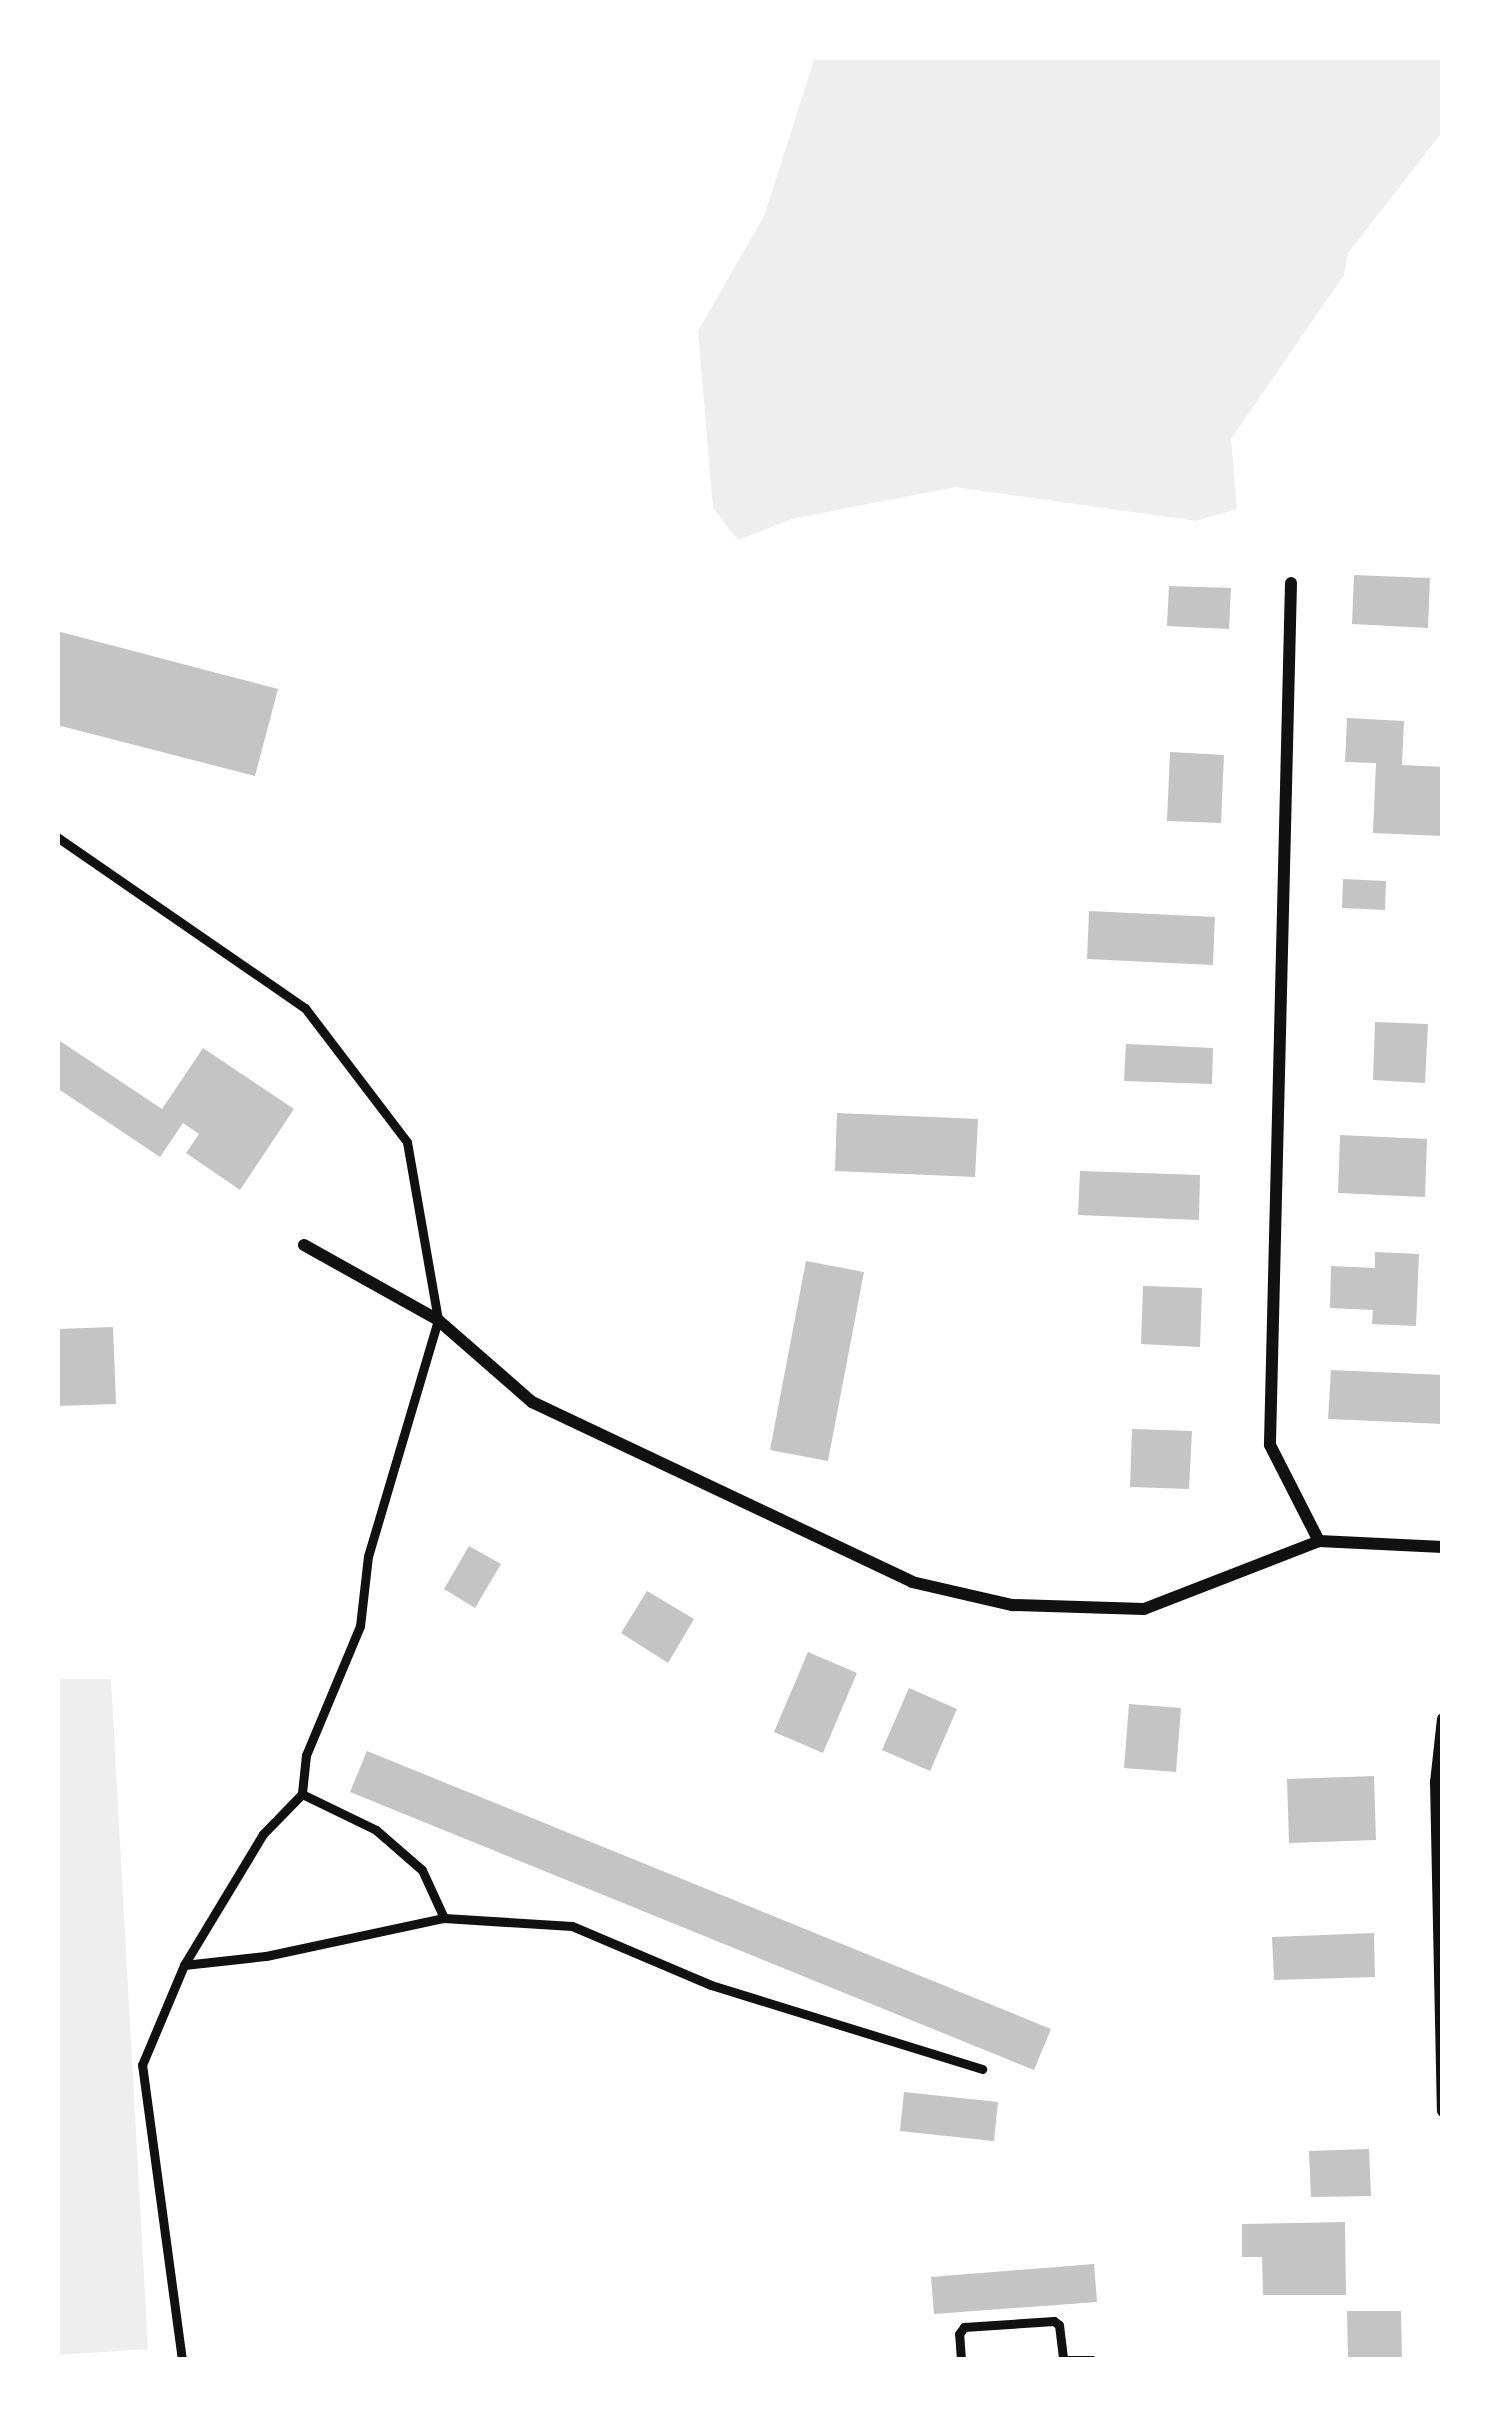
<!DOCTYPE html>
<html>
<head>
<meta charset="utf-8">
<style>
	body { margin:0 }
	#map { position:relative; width:1500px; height:2417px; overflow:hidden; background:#fff; font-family:Lato,sans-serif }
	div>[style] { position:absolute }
	.green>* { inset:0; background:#eee }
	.building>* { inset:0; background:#c4c4c4 }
	.service>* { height:9px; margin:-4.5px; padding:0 4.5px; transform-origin:4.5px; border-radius:4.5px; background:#111 }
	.minor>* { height:12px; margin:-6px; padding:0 6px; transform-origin:6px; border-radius:6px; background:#111 }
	span { translate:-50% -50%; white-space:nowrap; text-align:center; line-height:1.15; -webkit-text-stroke:9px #fff; paint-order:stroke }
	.frame { position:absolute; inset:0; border:60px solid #fff; pointer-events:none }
</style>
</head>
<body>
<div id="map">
	<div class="green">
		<div style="clip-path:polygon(815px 57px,1443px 57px,1443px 131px,1348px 253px,1344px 275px,1231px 439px,1237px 509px,1196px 521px,955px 487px,792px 519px,738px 540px,713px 508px,698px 331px,764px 216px)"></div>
		<div style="clip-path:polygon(57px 1679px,111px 1679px,148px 2349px,57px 2355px)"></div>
	</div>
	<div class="building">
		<div style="clip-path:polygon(1354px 575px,1430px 578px,1428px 628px,1352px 624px)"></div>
		<div style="clip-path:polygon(1169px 586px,1231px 588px,1229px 629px,1167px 626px)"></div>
		<div style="clip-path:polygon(57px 631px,278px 689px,255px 776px,57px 725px)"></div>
		<div style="clip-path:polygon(1347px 718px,1404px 721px,1402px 765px,1443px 767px,1443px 836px,1373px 833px,1376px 763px,1345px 762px)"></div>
		<div style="clip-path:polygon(1170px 752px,1224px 755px,1221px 823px,1167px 821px)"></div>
		<div style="clip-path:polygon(1343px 879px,1386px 881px,1385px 910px,1342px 908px)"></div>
		<div style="clip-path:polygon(1089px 911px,1215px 917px,1213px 965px,1087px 959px)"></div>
		<div style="clip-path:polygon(1375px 1022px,1428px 1024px,1425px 1083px,1373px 1080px)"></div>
		<div style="clip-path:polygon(57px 1039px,162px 1109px,203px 1048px,294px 1109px,240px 1190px,186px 1153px,199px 1134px,183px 1123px,160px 1157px,57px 1088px)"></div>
		<div style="clip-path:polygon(1126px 1044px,1213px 1048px,1212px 1084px,1124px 1081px)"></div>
		<div style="clip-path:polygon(837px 1113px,978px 1119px,975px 1177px,835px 1171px)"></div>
		<div style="clip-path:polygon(1340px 1135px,1427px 1139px,1425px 1197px,1338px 1193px)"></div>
		<div style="clip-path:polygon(1080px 1171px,1200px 1175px,1199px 1220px,1078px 1215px)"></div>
		<div style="clip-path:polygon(1375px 1252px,1419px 1254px,1416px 1326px,1372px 1324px,1373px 1310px,1330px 1308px,1331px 1266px,1375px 1268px)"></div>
		<div style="clip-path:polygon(806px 1261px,864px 1272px,828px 1461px,770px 1450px)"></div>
		<div style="clip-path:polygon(1143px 1286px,1202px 1288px,1200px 1347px,1141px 1344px)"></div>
		<div style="clip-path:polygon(113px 1327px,116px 1404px,57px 1406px,57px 1329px)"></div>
		<div style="clip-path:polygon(1331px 1370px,1443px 1375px,1443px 1424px,1328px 1419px)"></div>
		<div style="clip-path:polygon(1132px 1429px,1192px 1431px,1189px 1489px,1130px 1487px)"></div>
		<div style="clip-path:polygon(469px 1546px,501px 1564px,475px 1608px,444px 1589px)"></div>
		<div style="clip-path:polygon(647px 1591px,694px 1619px,668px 1663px,621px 1633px)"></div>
		<div style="clip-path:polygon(808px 1652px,857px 1673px,823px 1753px,774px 1732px)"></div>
		<div style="clip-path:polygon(909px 1688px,957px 1709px,930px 1771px,882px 1750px)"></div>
		<div style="clip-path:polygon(1129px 1704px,1181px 1708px,1176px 1772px,1124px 1768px)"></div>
		<div style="clip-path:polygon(367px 1751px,1051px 2029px,1034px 2070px,350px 1792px)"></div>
		<div style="clip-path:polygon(1374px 1776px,1376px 1840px,1289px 1843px,1287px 1779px)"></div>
		<div style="clip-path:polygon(1374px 1933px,1375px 1977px,1274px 1980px,1272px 1937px)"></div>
		<div style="clip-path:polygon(904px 2092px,998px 2102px,994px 2141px,900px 2131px)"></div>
		<div style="clip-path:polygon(1369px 2149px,1371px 2196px,1311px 2197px,1309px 2151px)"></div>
		<div style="clip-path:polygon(1345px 2222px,1346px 2295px,1263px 2295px,1262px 2257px,1242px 2257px,1242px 2224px)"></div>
		<div style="clip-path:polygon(1094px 2264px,1097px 2302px,934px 2314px,931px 2277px)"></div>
		<div style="clip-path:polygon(1347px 2311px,1401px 2311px,1402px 2360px,1348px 2360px)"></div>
	</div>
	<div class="service">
		<div style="left:57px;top:837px;width:301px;rotate:34.6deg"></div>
		<div style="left:305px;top:1008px;width:168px;rotate:52.7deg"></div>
		<div style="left:407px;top:1142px;width:181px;rotate:80.1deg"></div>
		<div style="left:438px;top:1320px;width:246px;rotate:106.5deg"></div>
		<div style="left:368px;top:1556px;width:70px;rotate:96.5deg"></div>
		<div style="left:360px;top:1626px;width:140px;rotate:112.7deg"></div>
		<div style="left:306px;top:1755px;width:39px;rotate:96deg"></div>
		<div style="left:302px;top:1794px;width:56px;rotate:134.3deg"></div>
		<div style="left:263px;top:1834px;width:153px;rotate:121.1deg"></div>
		<div style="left:302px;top:1794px;width:82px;rotate:25.9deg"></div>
		<div style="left:376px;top:1830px;width:61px;rotate:41deg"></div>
		<div style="left:422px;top:1870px;width:53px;rotate:65.4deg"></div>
		<div style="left:182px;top:2360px;width:298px;rotate:-97.7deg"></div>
		<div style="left:142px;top:2065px;width:108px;rotate:-67.2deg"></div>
		<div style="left:184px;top:1965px;width:82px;rotate:-6.3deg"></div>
		<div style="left:266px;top:1956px;width:182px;rotate:-12.1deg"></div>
		<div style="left:444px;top:1918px;width:128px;rotate:3.6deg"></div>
		<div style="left:572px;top:1926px;width:151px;rotate:23deg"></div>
		<div style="left:711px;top:1985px;width:284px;rotate:17.2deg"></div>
		<div style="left:961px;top:2360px;width:26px;rotate:-94deg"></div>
		<div style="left:959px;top:2334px;width:9px;rotate:-54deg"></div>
		<div style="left:964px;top:2327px;width:90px;rotate:-3.8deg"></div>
		<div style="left:1054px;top:2321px;width:6px;rotate:39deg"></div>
		<div style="left:1059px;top:2325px;width:35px;rotate:83deg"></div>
		<div style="left:1065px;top:2360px;width:27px"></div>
	</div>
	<div class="minor">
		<div style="left:1291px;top:583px;width:862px;rotate:91.4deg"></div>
		<div style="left:1270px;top:1445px;width:108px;rotate:63deg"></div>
		<div style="left:304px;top:1245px;width:154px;rotate:29.2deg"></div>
		<div style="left:438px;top:1320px;width:125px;rotate:41.1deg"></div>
		<div style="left:532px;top:1402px;width:420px;rotate:25.3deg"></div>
		<div style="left:912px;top:1582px;width:103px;rotate:13deg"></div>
		<div style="left:1012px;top:1605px;width:132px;rotate:1.7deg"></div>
		<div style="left:1144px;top:1609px;width:188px;rotate:-21.2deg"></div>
		<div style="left:1319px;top:1541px;width:124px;rotate:2.8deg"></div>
		<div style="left:1443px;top:1719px;width:63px;rotate:96.3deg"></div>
		<div style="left:1436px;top:1782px;width:329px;rotate:88.8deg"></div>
	</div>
	<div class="frame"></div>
</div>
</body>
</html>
